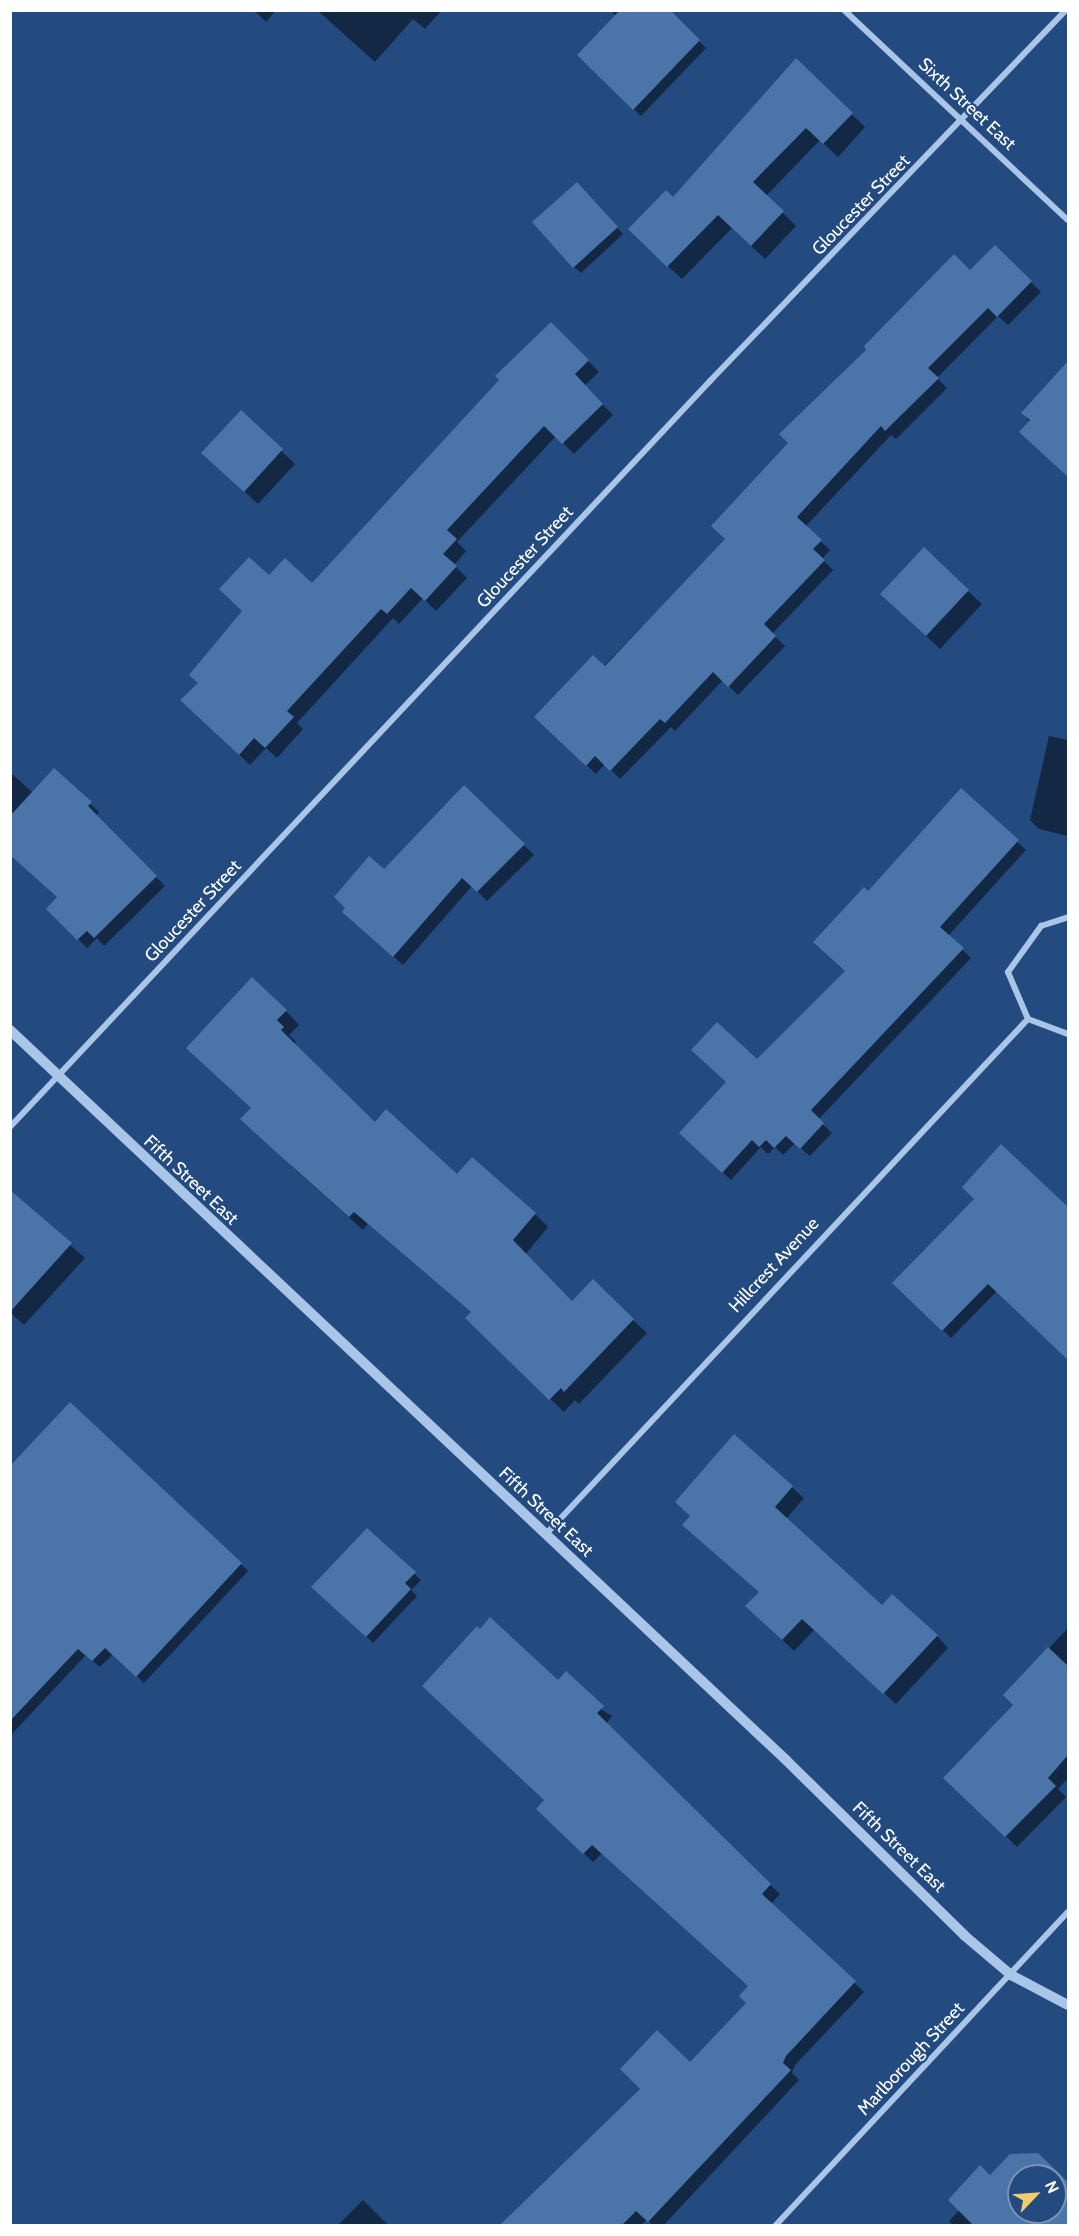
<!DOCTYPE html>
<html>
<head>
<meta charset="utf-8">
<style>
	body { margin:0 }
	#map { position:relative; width:1079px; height:2236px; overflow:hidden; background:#234b80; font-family:Cabin,sans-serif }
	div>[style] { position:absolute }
	.shadow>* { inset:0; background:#0007 }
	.building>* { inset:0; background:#4b74a9 }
	.minor>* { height:6px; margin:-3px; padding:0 3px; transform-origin:3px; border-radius:3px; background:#a9c5e7 }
	.tertiary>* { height:10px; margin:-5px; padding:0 5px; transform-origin:5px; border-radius:5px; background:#a9c5e7 }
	span { translate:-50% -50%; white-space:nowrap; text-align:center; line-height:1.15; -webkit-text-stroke:4.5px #234b80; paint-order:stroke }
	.street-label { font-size:18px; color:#fff }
	.frame { position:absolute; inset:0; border:12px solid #fff; pointer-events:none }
	.north { position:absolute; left:1007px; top:2164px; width:60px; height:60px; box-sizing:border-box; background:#234b80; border:2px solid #7b93b3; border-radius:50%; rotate:65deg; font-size:16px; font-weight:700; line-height:24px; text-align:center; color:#fff }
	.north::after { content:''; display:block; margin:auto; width:21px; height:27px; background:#f1cc6d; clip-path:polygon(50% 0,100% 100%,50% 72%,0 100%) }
</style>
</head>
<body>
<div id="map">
	<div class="shadow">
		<div style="clip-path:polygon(254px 10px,276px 10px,266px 22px)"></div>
		<div style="clip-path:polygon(317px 10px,442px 10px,425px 29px,413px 19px,375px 62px)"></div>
		<div style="clip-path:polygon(610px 10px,668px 10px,706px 48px,641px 116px,579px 55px,616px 16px)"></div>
		<div style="clip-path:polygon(796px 60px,865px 127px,838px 157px,820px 140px,766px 196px,796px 226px,765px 259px,732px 228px,682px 279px,643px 243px,673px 199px)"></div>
		<div style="clip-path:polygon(583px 190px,623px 234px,581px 273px,574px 267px)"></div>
		<div style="clip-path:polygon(995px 247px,1041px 292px,1008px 325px,998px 316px,937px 378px,947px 388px,896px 439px,891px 435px,805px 527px,830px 550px,822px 559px,833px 570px,772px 634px,785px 646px,738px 695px,723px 680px,675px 731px,671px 727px,620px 779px,605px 764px,596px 774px,545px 726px,727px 540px)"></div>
		<div style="clip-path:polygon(551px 324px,599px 372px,584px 386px,613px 415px,574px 454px,556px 436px,457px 542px,466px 551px,454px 565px,467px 578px,436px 611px,423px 598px,399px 624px,393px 618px,297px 723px,303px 729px,277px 758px,266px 748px,250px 765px,193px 711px,200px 683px,269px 578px,312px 585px)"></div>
		<div style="clip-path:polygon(1068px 364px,1068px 464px,1063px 471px,1023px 413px)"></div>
		<div style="clip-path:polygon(241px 412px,295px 464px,258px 504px,217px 466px)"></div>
		<div style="clip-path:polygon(924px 550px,982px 604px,940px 649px,896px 607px)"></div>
		<div style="clip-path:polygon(1049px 736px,1068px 740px,1068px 836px,1039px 829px,1030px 820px)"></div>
		<div style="clip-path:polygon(54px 770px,99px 812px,96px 816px,165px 886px,104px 946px,97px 938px,87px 948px,48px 909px,59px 898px,10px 854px,10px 772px,33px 793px)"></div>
		<div style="clip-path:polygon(464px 787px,534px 855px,487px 901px,472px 886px,403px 965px,353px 921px,384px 871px)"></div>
		<div style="clip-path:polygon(961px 790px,1026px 850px,948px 936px,971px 958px,818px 1120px,832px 1133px,810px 1156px,795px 1143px,783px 1155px,775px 1147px,768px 1154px,761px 1147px,731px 1180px,690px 1142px,757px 1062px,847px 972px,868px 893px)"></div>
		<div style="clip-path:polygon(286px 1011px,299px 1025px,289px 1035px,296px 1042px,294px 1045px,375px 1124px,458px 1176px,535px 1214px,548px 1227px,525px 1255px,572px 1303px,633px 1320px,647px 1333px,579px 1404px,575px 1400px,564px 1412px,468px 1318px,472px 1313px,368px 1224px,363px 1230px,291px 1166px,252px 1109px,202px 1061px)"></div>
		<div style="clip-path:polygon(24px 1205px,85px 1258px,24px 1325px,10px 1312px,10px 1220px)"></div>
		<div style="clip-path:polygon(1059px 1218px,1068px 1226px,1068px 1356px,997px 1291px,951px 1338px,894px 1283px)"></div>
		<div style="clip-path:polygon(70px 1404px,248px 1571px,144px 1683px,113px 1654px,100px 1667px,86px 1655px,10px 1736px,10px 1468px)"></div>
		<div style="clip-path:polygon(734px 1436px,804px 1498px,786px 1519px,882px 1607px,937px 1636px,948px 1648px,896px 1704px,814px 1630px,794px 1651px,759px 1617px,760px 1593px,692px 1516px)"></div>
		<div style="clip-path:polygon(367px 1530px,421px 1580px,411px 1590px,417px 1596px,373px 1643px,320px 1593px)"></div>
		<div style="clip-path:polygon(1068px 1628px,1068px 1778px,1058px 1789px,1066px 1797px,1017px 1847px,946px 1778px,1015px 1705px,1005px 1695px)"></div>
		<div style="clip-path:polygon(558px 1683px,612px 1716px,606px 1724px,780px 1894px,771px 1904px,864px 1992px,795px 2065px,792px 2073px,799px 2080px,663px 2226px,653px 2226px,647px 2219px,641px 2226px,500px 2226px,690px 2065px,748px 2003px,750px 1986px,602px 1853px,593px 1862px,538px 1809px,546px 1800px)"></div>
		<div style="clip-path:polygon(evenodd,1037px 2155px,1068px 2185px,1068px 2226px,953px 2226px,949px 2221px,990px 2178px,1037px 2155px,1019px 2176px,1055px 2176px,1055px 2212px,1019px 2212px,1019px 2176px)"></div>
		<div style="clip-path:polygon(363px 2200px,389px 2226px,337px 2226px)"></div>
	</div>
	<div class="building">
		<div style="clip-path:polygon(620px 10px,670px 10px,700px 40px,633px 110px,577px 55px)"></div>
		<div style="clip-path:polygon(796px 58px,853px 113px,823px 144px,806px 128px,753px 182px,784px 211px,751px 246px,718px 215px,667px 267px,628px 229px,666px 190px,673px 197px)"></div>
		<div style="clip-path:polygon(577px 182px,618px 227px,573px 268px,532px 222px)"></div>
		<div style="clip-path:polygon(995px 245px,1032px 281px,997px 317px,988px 308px,928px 368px,939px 378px,885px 431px,881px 426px,797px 517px,822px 540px,813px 549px,825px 560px,764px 624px,776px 636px,728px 687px,713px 672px,665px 723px,660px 719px,610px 771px,595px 756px,586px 766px,534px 717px,593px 655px,605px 666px,725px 539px,711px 526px,788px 443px,779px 434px,866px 350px,864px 346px,954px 254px,970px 270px)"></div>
		<div style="clip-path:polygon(551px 322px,589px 360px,575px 374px,603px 404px,562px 444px,544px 426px,447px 530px,457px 539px,443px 554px,457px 566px,425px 601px,411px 588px,387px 614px,381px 609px,287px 711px,294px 717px,265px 748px,254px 738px,239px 755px,180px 700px,198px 683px,189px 675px,242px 611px,219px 589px,249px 557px,269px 575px,285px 558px,312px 583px,499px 380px,495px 376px)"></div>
		<div style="clip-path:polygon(1068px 361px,1068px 477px,1019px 432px,1030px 420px,1021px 413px)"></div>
		<div style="clip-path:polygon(241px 410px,283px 449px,244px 492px,201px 453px)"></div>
		<div style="clip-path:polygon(924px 547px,969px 590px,926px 636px,880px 594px)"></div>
		<div style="clip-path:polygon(54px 768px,92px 802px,88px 806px,157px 876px,94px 938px,87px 931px,77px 940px,46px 909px,57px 897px,10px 855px,10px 816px)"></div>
		<div style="clip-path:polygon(464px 785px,525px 844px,477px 892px,462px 878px,393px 957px,342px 912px,345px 908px,334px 897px,369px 856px,384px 869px)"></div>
		<div style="clip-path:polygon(961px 788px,1019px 840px,940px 927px,964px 948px,811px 1110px,824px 1123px,800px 1149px,786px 1136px,774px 1148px,766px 1140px,759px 1147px,752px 1140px,722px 1173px,679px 1133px,726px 1082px,691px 1050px,717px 1022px,757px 1059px,845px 971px,813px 942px,864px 887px,868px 891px)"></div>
		<div style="clip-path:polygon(252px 977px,287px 1010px,277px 1020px,284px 1027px,281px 1030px,375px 1122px,386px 1109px,457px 1174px,472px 1157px,536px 1213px,513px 1240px,572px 1301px,593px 1279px,634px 1319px,564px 1392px,561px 1388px,549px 1400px,465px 1318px,471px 1312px,354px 1212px,349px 1217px,276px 1152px,240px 1119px,251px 1108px,186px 1048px)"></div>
		<div style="clip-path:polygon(1001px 1144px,1068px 1207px,1068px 1360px,988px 1284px,942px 1331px,892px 1283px,974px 1199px,962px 1187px)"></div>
		<div style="clip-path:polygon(10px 1190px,72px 1243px,10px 1312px)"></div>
		<div style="clip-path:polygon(70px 1402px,242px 1563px,136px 1677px,105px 1648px,92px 1661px,78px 1649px,10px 1721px,10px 1466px)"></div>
		<div style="clip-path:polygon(734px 1434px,793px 1486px,775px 1507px,882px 1605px,892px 1594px,938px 1635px,883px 1694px,802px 1619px,782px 1640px,745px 1606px,759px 1592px,682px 1525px,690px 1516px,675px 1502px)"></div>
		<div style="clip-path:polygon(367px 1528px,416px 1572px,405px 1583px,411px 1589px,366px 1637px,311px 1587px)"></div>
		<div style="clip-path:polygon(490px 1617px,558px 1680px,566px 1671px,604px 1706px,597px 1713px,771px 1884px,762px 1894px,856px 1981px,786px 2056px,783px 2063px,791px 2070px,648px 2222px,636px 2211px,621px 2226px,499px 2226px,640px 2089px,620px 2069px,657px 2030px,690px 2062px,746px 2003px,739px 1996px,748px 1986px,592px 1845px,583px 1854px,536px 1809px,544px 1800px,422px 1686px,477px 1626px,480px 1629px)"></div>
		<div style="clip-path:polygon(1048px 1647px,1068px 1666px,1068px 1755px,1048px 1778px,1056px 1786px,1005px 1837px,943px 1778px,1013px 1705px,1003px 1695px)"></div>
		<div style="clip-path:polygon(evenodd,1038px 2153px,1068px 2182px,1068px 2226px,974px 2226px,948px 2200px,980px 2165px,990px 2175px,1010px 2154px,1038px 2153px,1019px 2176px,1055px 2176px,1055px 2212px,1019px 2212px,1019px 2176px)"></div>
	</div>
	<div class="minor">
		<div style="left:844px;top:10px;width:307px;rotate:43.2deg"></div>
		<div style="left:1028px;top:1019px;width:51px;rotate:-113.1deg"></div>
		<div style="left:1008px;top:972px;width:57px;rotate:-54.3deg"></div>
		<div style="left:1041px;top:926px;width:28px;rotate:-18deg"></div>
		<div style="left:10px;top:1127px;width:1023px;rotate:-46.82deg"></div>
		<div style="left:710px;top:381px;width:514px;rotate:-46.18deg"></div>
		<div style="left:546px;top:1534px;width:705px;rotate:-46.9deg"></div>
		<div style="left:1028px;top:1019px;width:43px;rotate:20.6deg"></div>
		<div style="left:775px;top:2226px;width:429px;rotate:-47deg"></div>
	</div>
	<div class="tertiary">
		<div style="left:10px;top:1030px;width:1065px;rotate:43.25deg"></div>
		<div style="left:786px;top:1760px;width:251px;rotate:44.5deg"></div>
		<div style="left:965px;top:1936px;width:60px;rotate:40.3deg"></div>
		<div style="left:1011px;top:1975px;width:64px;rotate:27.8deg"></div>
	</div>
	<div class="street-label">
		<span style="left:967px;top:104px;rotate:43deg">Sixth Street East</span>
		<span style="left:861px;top:205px;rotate:-46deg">Gloucester Street</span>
		<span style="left:525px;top:557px;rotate:-47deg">Gloucester Street</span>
		<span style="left:193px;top:911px;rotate:-47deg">Gloucester Street</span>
		<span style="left:191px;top:1180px;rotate:43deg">Fifth Street East</span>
		<span style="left:774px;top:1265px;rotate:-47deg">Hillcrest Avenue</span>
		<span style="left:546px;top:1512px;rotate:43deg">Fifth Street East</span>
		<span style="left:899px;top:1847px;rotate:44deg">Fifth Street East</span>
		<span style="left:911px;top:2059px;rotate:-47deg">Marlborough Street</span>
	</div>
	<div class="frame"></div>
	<div class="north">N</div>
</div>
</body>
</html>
